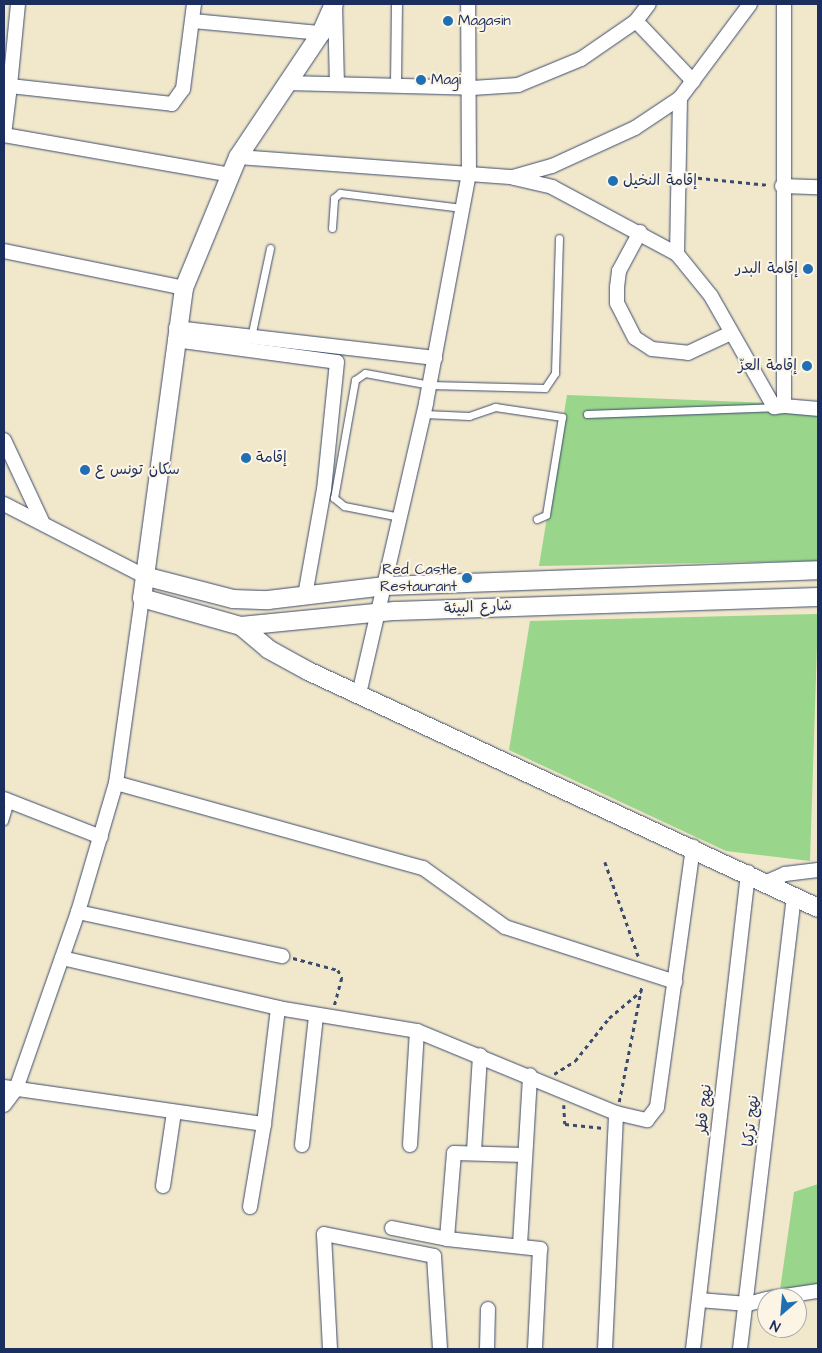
<!DOCTYPE html>
<html>
<head>
<meta charset="utf-8">
<style>
	body { margin:0 }
	#map { position:relative; width:822px; height:1353px; overflow:hidden; background:#f1e7cb; font-family:"Architects Daughter","Playpen Sans Arabic",sans-serif }
	div>[style] { position:absolute }
	.green>* { inset:0; background:#99d58a }
	.path>* { height:2.5px; margin-top:-1.25px; transform-origin:0; background:repeating-linear-gradient(90deg,#3b4b6e 0 4px,transparent 0 8px) }
	.roads { filter:drop-shadow(0 0 1px #3b4b6e) drop-shadow(0 0 1px #3b4b6e) }
	.service>* { height:7px; margin:-3.5px; padding:0 3.5px; transform-origin:3.5px; border-radius:3.5px; background:#fff }
	.pedestrian>* { height:10px; margin:-5px; padding:0 5px; transform-origin:5px; border-radius:5px; background:#fff }
	.minor>* { height:14px; margin:-7px; padding:0 7px; transform-origin:7px; border-radius:7px; background:#fff }
	.tertiary>* { height:18px; margin:-9px; padding:0 9px; transform-origin:9px; border-radius:9px; background:#fff }
	.dots>* { width:14px; height:14px; translate:-50% -50%; box-sizing:border-box; border:2px solid #fcf5e5; border-radius:50% }
	span { translate:-50% -50%; white-space:nowrap; text-align:center; line-height:1.15; -webkit-text-stroke:4px #fcf5e5; paint-order:stroke }
	.poi-label { font-size:15px; color:#1b2f5e }
	.left { translate:0 -50%; text-align:left }
	.right { translate:-100% -50%; text-align:right }
	.street-label { font-size:15px; color:#1b2f5e }
	.frame { position:absolute; inset:0; border:5px solid #1b2f5e; pointer-events:none }
	.north { position:absolute; left:757px; top:1288px; width:50px; height:50px; box-sizing:border-box; background:#fcf5e5; border:1px solid #a2a6af; border-radius:50%; rotate:207deg; font-size:14px; font-weight:700; line-height:20px; text-align:center; color:#1b2f5e }
	.north::after { content:''; display:block; margin:auto; width:18px; height:22px; background:#1f6fb2; clip-path:polygon(50% 0,100% 100%,50% 72%,0 100%) }
</style>
</head>
<body>
<div id="map">
	<div class="green">
		<div style="clip-path:polygon(567px 395px,818px 405px,818px 561px,539px 566px)"></div>
		<div style="clip-path:polygon(818px 614px,810px 861px,726px 851px,509px 750px,530px 621px)"></div>
		<div style="clip-path:polygon(818px 1184px,818px 1286px,780px 1290px,794px 1192px)"></div>
	</div>
	<div class="path">
		<div style="left:690px;top:177px;width:79px;rotate:5.8deg"></div>
		<div style="left:605px;top:862px;width:102px;rotate:70.5deg"></div>
		<div style="left:293px;top:958px;width:47px;rotate:14.9deg"></div>
		<div style="left:338px;top:970px;width:9px;rotate:63deg"></div>
		<div style="left:342px;top:978px;width:28px;rotate:105deg"></div>
		<div style="left:554px;top:1074px;width:25px;rotate:-32deg"></div>
		<div style="left:575px;top:1061px;width:55px;rotate:-51.7deg"></div>
		<div style="left:609px;top:1018px;width:42px;rotate:-40.2deg"></div>
		<div style="left:619px;top:1102px;width:119px;rotate:-78.9deg"></div>
		<div style="left:564px;top:1105px;width:19px;rotate:87deg"></div>
		<div style="left:565px;top:1124px;width:39px;rotate:6deg"></div>
	</div>
	<div class="roads">
		<div class="service">
			<div style="left:332px;top:228px;width:30px;rotate:-86deg"></div>
			<div style="left:334px;top:198px;width:8px;rotate:-40deg"></div>
			<div style="left:340px;top:193px;width:123px;rotate:7deg"></div>
			<div style="left:251px;top:337px;width:91px;rotate:-77.9deg"></div>
			<div style="left:424px;top:414px;width:45px;rotate:2.5deg"></div>
			<div style="left:469px;top:416px;width:28px;rotate:-19deg"></div>
			<div style="left:495px;top:407px;width:68px;rotate:8.5deg"></div>
			<div style="left:562px;top:417px;width:99px;rotate:99.3deg"></div>
			<div style="left:546px;top:515px;width:10px;rotate:156deg"></div>
			<div style="left:587px;top:414px;width:187px;rotate:-2.1deg"></div>
			<div style="left:400px;top:517px;width:57px;rotate:-168.9deg"></div>
			<div style="left:344px;top:506px;width:13px;rotate:-141deg"></div>
			<div style="left:334px;top:498px;width:120px;rotate:-79.9deg"></div>
			<div style="left:355px;top:380px;width:12px;rotate:-35deg"></div>
			<div style="left:365px;top:373px;width:66px;rotate:10.5deg"></div>
			<div style="left:430px;top:385px;width:115px;rotate:1.5deg"></div>
			<div style="left:545px;top:388px;width:18px;rotate:-56deg"></div>
			<div style="left:555px;top:373px;width:135px;rotate:-88.3deg"></div>
			<div style="left:4px;top:821px;width:21px;rotate:-73deg"></div>
		</div>
		<div class="pedestrian">
			<div style="left:396px;top:85px;width:81px;rotate:-89.3deg"></div>
		</div>
		<div class="minor">
			<div style="left:18px;top:4px;width:82px;rotate:95.6deg"></div>
			<div style="left:10px;top:86px;width:163px;rotate:6.3deg"></div>
			<div style="left:172px;top:104px;width:19px;rotate:-54deg"></div>
			<div style="left:183px;top:89px;width:86px;rotate:-82.6deg"></div>
			<div style="left:335px;top:4px;width:80px;rotate:88.6deg"></div>
			<div style="left:784px;top:4px;width:402px;rotate:90deg"></div>
			<div style="left:784px;top:406px;width:34px;rotate:5deg"></div>
			<div style="left:193px;top:21px;width:129px;rotate:5.4deg"></div>
			<div style="left:636px;top:21px;width:83px;rotate:46.5deg"></div>
			<div style="left:287px;top:83px;width:185px;rotate:1.5deg"></div>
			<div style="left:472px;top:88px;width:46px;rotate:-3.7deg"></div>
			<div style="left:518px;top:85px;width:68px;rotate:-22.4deg"></div>
			<div style="left:581px;top:59px;width:67px;rotate:-34.6deg"></div>
			<div style="left:636px;top:21px;width:21px;rotate:-53deg"></div>
			<div style="left:4px;top:135px;width:230px;rotate:10deg"></div>
			<div style="left:4px;top:135px;width:49px;rotate:-83deg"></div>
			<div style="left:238px;top:157px;width:276px;rotate:4.2deg"></div>
			<div style="left:513px;top:177px;width:41px;rotate:-15.8deg"></div>
			<div style="left:552px;top:166px;width:91px;rotate:-24.6deg"></div>
			<div style="left:635px;top:128px;width:54px;rotate:-33.7deg"></div>
			<div style="left:680px;top:98px;width:117px;rotate:-53.3deg"></div>
			<div style="left:514px;top:178px;width:39px;rotate:13deg"></div>
			<div style="left:552px;top:187px;width:142px;rotate:28.2deg"></div>
			<div style="left:677px;top:254px;width:54px;rotate:51deg"></div>
			<div style="left:711px;top:296px;width:128px;rotate:60.4deg"></div>
			<div style="left:774px;top:407px;width:10px;rotate:-6deg"></div>
			<div style="left:782px;top:186px;width:36px;rotate:2deg"></div>
			<div style="left:640px;top:232px;width:44px;rotate:118.3deg"></div>
			<div style="left:619px;top:271px;width:16px;rotate:97deg"></div>
			<div style="left:617px;top:287px;width:16px;rotate:90deg"></div>
			<div style="left:617px;top:303px;width:39px;rotate:63deg"></div>
			<div style="left:635px;top:338px;width:20px;rotate:33deg"></div>
			<div style="left:652px;top:349px;width:36px;rotate:6deg"></div>
			<div style="left:688px;top:353px;width:47px;rotate:-24.9deg"></div>
			<div style="left:4px;top:251px;width:184px;rotate:11.6deg"></div>
			<div style="left:677px;top:254px;width:156px;rotate:-88.9deg"></div>
			<div style="left:176px;top:328px;width:261px;rotate:6.6deg"></div>
			<div style="left:175px;top:340px;width:163px;rotate:7.7deg"></div>
			<div style="left:337px;top:362px;width:128px;rotate:95.8deg"></div>
			<div style="left:324px;top:489px;width:109px;rotate:100.1deg"></div>
			<div style="left:4px;top:440px;width:89px;rotate:64.9deg"></div>
			<div style="left:4px;top:504px;width:157px;rotate:27.2deg"></div>
			<div style="left:359px;top:694px;width:299px;rotate:-77deg"></div>
			<div style="left:426px;top:403px;width:234px;rotate:-79.4deg"></div>
			<div style="left:469px;top:173px;width:169px;rotate:-90.3deg"></div>
			<div style="left:116px;top:783px;width:319px;rotate:15.5deg"></div>
			<div style="left:423px;top:868px;width:101px;rotate:35.7deg"></div>
			<div style="left:505px;top:927px;width:179px;rotate:17.9deg"></div>
			<div style="left:4px;top:799px;width:104px;rotate:21.4deg"></div>
			<div style="left:767px;top:882px;width:20px;rotate:-24deg"></div>
			<div style="left:785px;top:874px;width:33px;rotate:-7deg"></div>
			<div style="left:78px;top:912px;width:209px;rotate:12.2deg"></div>
			<div style="left:62px;top:958px;width:222px;rotate:13deg"></div>
			<div style="left:278px;top:1008px;width:141px;rotate:9.4deg"></div>
			<div style="left:417px;top:1031px;width:215px;rotate:22.4deg"></div>
			<div style="left:616px;top:1113px;width:32px;rotate:13deg"></div>
			<div style="left:647px;top:1120px;width:16px;rotate:-52deg"></div>
			<div style="left:657px;top:1107px;width:263px;rotate:-82.1deg"></div>
			<div style="left:4px;top:1087px;width:263px;rotate:8.1deg"></div>
			<div style="left:264px;top:1124px;width:117px;rotate:-83.1deg"></div>
			<div style="left:4px;top:1105px;width:20px;rotate:-53deg"></div>
			<div style="left:16px;top:1089px;width:188px;rotate:-70.7deg"></div>
			<div style="left:78px;top:912px;width:134px;rotate:-73.6deg"></div>
			<div style="left:116px;top:783px;width:187px;rotate:-82deg"></div>
			<div style="left:302px;top:1145px;width:130px;rotate:-83.8deg"></div>
			<div style="left:410px;top:1145px;width:114px;rotate:-86.5deg"></div>
			<div style="left:474px;top:1151px;width:96px;rotate:-86.4deg"></div>
			<div style="left:524px;top:1155px;width:70px;rotate:-178.4deg"></div>
			<div style="left:454px;top:1153px;width:86px;rotate:94.7deg"></div>
			<div style="left:447px;top:1239px;width:94px;rotate:6.1deg"></div>
			<div style="left:540px;top:1249px;width:100px;rotate:92.9deg"></div>
			<div style="left:163px;top:1186px;width:75px;rotate:-81.5deg"></div>
			<div style="left:250px;top:1207px;width:84px;rotate:-80.4deg"></div>
			<div style="left:392px;top:1228px;width:56px;rotate:11.3deg"></div>
			<div style="left:520px;top:1245px;width:170px;rotate:-86.6deg"></div>
			<div style="left:771px;top:1298px;width:48px;rotate:-8.5deg"></div>
			<div style="left:699px;top:1300px;width:49px;rotate:4.7deg"></div>
			<div style="left:748px;top:1304px;width:20px;rotate:-15deg"></div>
			<div style="left:330px;top:1349px;width:115px;rotate:-93deg"></div>
			<div style="left:324px;top:1234px;width:112px;rotate:11.3deg"></div>
			<div style="left:434px;top:1256px;width:93px;rotate:86.3deg"></div>
			<div style="left:487px;top:1349px;width:40px;rotate:-88.6deg"></div>
			<div style="left:605px;top:1349px;width:236px;rotate:-87.3deg"></div>
			<div style="left:693px;top:1349px;width:480px;rotate:-83.4deg"></div>
			<div style="left:740px;top:1349px;width:456px;rotate:-83.2deg"></div>
		</div>
		<div class="tertiary">
			<div style="left:334px;top:4px;width:32px;rotate:114deg"></div>
			<div style="left:321px;top:33px;width:149px;rotate:123.8deg"></div>
			<div style="left:238px;top:157px;width:142px;rotate:112.4deg"></div>
			<div style="left:184px;top:288px;width:313px;rotate:97.7deg"></div>
			<div style="left:142px;top:598px;width:103px;rotate:15.8deg"></div>
			<div style="left:241px;top:626px;width:155px;rotate:-5.6deg"></div>
			<div style="left:395px;top:611px;width:423px;rotate:-1.9deg"></div>
			<div style="left:144px;top:576px;width:92px;rotate:14.5deg"></div>
			<div style="left:233px;top:599px;width:35px;rotate:2deg"></div>
			<div style="left:268px;top:600px;width:118px;rotate:-6.8deg"></div>
			<div style="left:385px;top:586px;width:433px;rotate:-2.1deg"></div>
			<div style="left:241px;top:626px;width:35px;rotate:40deg"></div>
			<div style="left:268px;top:649px;width:46px;rotate:28.8deg"></div>
			<div style="left:308px;top:671px;width:562px;rotate:24.92deg"></div>
		</div>
	</div>
	<div class="dots">
		<div style="left:448px;top:21px;background:#1f6fb2"></div>
		<div style="left:421px;top:80px;background:#1f6fb2"></div>
		<div style="left:613px;top:181px;background:#1f6fb2"></div>
		<div style="left:808px;top:269px;background:#1f6fb2"></div>
		<div style="left:807px;top:366px;background:#1f6fb2"></div>
		<div style="left:246px;top:458px;background:#1f6fb2"></div>
		<div style="left:85px;top:470px;background:#1f6fb2"></div>
		<div style="left:467px;top:578px;background:#1f6fb2"></div>
	</div>
	<div class="poi-label">
		<span class="left" style="left:458px;top:21px">Magasin</span>
		<span class="left" style="left:431px;top:80px">Magi</span>
		<span class="left" style="left:623px;top:181px">إقامة النخيل</span>
		<span class="right" style="left:798px;top:269px">إقامة البدر</span>
		<span class="right" style="left:797px;top:366px">إقامة العزّ</span>
		<span class="left" style="left:256px;top:458px">إقامة</span>
		<span class="left" style="left:95px;top:470px">سكان تونس ع</span>
		<span class="right" style="left:457px;top:578px">Red Castle<br>Restaurant</span>
	</div>
	<div class="street-label">
		<span style="left:478px;top:607px;rotate:-3deg">شارع البيئة</span>
		<span style="left:704px;top:1109px;rotate:-84deg">نهج قطر</span>
		<span style="left:751px;top:1121px;rotate:-84deg">نهج تركيا</span>
	</div>
	<div class="frame"></div>
	<div class="north">N</div>
</div>
</body>
</html>
